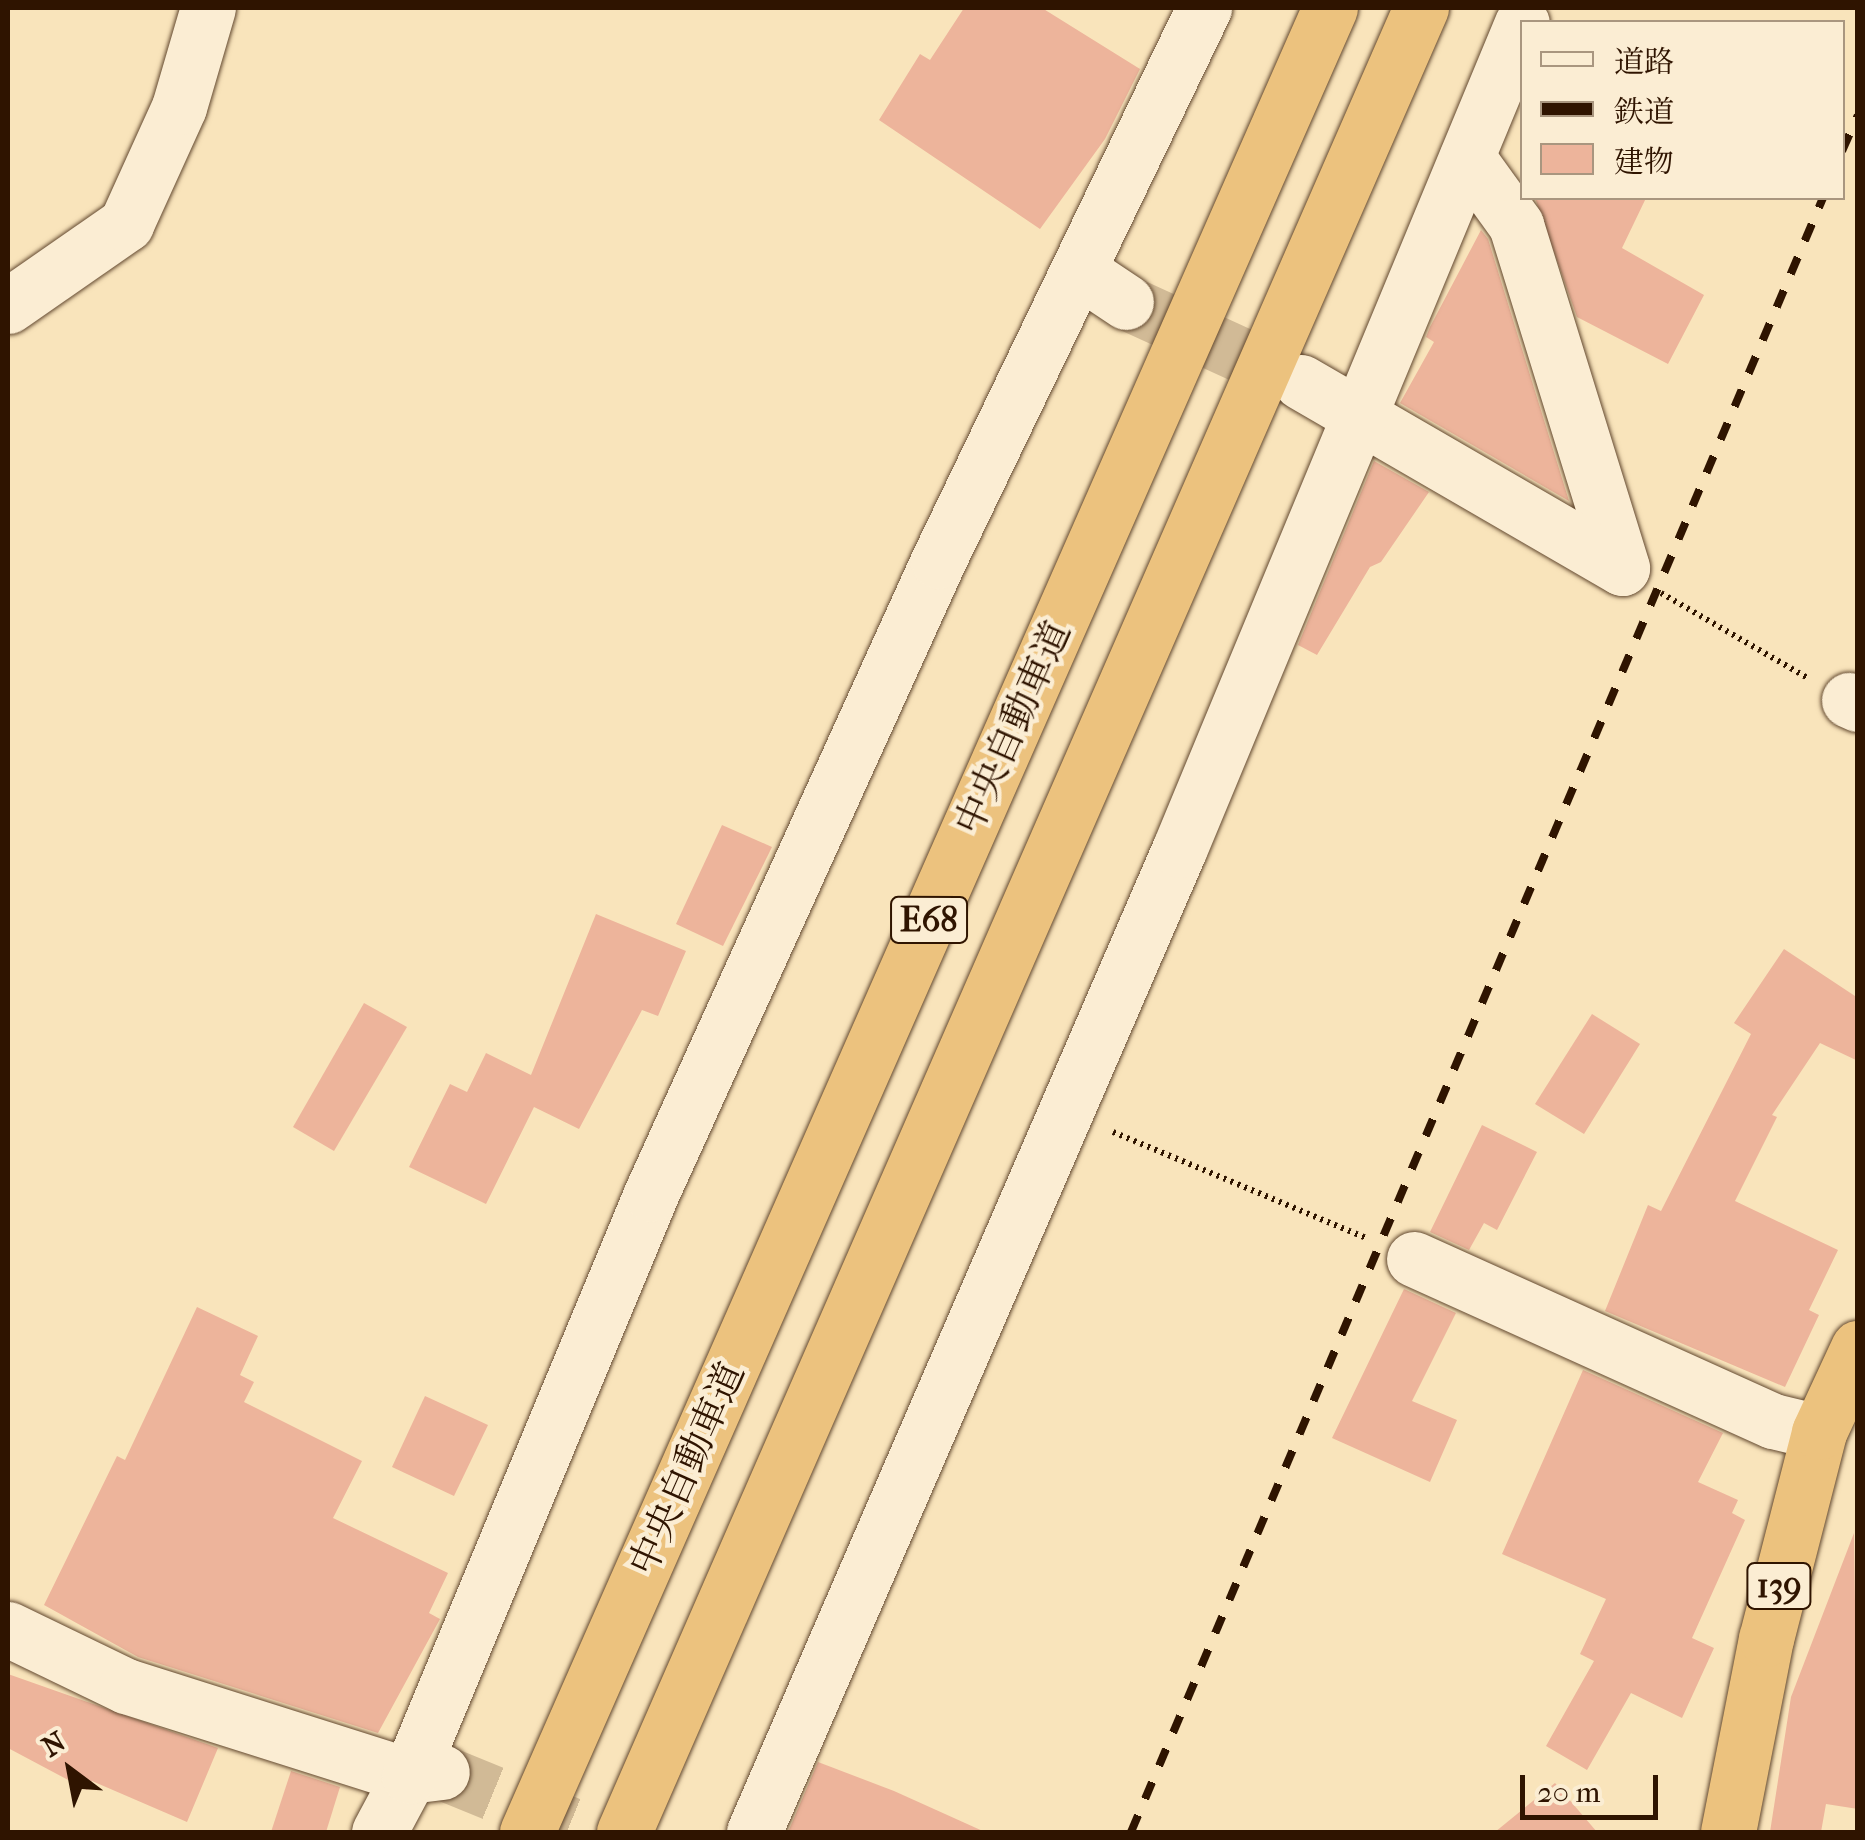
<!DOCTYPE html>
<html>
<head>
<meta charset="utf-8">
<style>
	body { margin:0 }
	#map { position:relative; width:1865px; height:1840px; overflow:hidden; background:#f9e4bb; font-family:"IM FELL French Canon","Noto Serif JP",serif }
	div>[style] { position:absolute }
	.building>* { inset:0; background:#edb49b }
	.minor-tunnel>* { height:55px; margin-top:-27.5px; transform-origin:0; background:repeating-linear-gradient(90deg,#d1ba96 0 55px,transparent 0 83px) }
	.path>* { height:6px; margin-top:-3px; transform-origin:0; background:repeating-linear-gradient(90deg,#2f1400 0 2.5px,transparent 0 7.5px) }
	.roads { filter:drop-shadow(0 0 2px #62482f) drop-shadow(0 0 2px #62482f) }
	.minor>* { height:55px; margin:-27.5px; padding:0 27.5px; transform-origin:27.5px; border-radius:27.5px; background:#fbedd3 }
	.highway>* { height:55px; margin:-27.5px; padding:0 27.5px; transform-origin:27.5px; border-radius:27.5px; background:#ecc27e }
	.rail>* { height:8px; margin-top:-4px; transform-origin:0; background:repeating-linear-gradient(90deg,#2f1400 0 18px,transparent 0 36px) }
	span { translate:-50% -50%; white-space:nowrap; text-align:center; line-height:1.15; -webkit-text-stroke:9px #fbedd3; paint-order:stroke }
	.shield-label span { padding:2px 8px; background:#fbedd3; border:2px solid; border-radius:8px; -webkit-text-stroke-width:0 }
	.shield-label { font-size:35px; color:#2f1400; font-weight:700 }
	.street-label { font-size:38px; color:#2f1400 }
	.frame { position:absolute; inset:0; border:10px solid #2f1400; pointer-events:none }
	.legend { position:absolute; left:1520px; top:20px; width:325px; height:180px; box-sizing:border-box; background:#fbedd3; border:2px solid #a9967f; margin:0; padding:12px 18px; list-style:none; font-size:30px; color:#2f1400 }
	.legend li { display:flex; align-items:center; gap:20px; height:50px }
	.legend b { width:50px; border:2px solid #a9967f }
	.north { position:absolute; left:20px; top:1720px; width:100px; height:100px; -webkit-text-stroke:8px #fbedd3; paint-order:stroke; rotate:328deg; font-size:28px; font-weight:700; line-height:40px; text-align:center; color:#2f1400 }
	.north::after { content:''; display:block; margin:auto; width:35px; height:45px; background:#2f1400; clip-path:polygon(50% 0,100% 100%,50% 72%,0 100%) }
	.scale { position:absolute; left:1520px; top:1775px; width:138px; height:45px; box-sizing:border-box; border:5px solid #2f1400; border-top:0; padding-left:12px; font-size:30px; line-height:35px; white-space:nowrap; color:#2f1400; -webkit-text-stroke:8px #fbedd3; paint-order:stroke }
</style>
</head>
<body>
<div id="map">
	<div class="building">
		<div style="clip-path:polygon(964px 8px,1042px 8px,1140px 69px,1105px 139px,1040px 229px,879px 120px,920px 54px,930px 60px)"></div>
		<div style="clip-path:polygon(1535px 198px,1646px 198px,1622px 248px,1704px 295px,1668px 364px,1577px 317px)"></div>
		<div style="clip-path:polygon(1481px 230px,1488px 239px,1569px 501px,1400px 403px,1434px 342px,1426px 337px,1430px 327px)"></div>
		<div style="clip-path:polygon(1374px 461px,1429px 492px,1381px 562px,1370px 567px,1317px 655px,1298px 645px)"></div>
		<div style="clip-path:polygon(722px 825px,772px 847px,723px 946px,676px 924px)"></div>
		<div style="clip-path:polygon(596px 914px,686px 951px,658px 1016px,642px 1010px,579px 1129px,534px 1107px,486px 1204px,409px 1167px,450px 1084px,467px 1092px,486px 1053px,531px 1075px)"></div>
		<div style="clip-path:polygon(1784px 949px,1858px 998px,1858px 1061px,1820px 1043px,1772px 1115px,1777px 1117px,1735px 1201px,1838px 1250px,1809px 1310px,1819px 1315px,1785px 1387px,1605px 1311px,1648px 1205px,1661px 1211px,1751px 1034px,1734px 1023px)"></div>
		<div style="clip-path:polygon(364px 1003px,407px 1027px,334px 1151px,293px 1127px)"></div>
		<div style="clip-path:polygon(1592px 1014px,1640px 1044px,1584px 1134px,1535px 1104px)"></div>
		<div style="clip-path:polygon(1482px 1125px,1537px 1152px,1497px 1230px,1484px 1223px,1469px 1250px,1430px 1232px)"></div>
		<div style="clip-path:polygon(1404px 1289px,1456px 1313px,1412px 1401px,1457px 1420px,1430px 1482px,1332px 1438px)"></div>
		<div style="clip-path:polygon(197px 1307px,258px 1336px,240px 1375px,254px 1382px,244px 1402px,362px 1461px,333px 1518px,448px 1573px,429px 1613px,440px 1619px,378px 1733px,138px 1657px,44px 1605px,117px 1456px,125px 1460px)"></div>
		<div style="clip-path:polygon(1583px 1370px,1723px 1433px,1698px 1482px,1738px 1500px,1732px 1513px,1745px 1520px,1692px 1638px,1714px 1648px,1682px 1718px,1631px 1693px,1587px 1770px,1546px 1746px,1594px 1661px,1580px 1654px,1606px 1599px,1502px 1554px)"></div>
		<div style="clip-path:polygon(425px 1396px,488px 1425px,454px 1496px,392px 1467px)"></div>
		<div style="clip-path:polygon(1854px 1533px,1858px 1809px,1826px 1804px,1821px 1832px,1770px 1832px,1791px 1697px)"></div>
		<div style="clip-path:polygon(8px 1674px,218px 1748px,187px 1822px,92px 1781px,87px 1790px,8px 1748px)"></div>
		<div style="clip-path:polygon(818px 1762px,894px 1791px,985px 1832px,788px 1832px)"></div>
		<div style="clip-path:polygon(291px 1771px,340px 1787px,326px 1832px,271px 1832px)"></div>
		<div style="clip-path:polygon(1555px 1783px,1597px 1832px,1495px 1832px)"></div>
	</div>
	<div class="minor-tunnel">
		<div style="left:1126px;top:302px;width:192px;rotate:24.6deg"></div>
		<div style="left:442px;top:1772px;width:159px;rotate:22.2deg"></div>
	</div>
	<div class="path">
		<div style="left:1661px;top:593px;width:168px;rotate:30.1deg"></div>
		<div style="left:1113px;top:1132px;width:277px;rotate:22.7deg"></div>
	</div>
	<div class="roads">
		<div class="minor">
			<div style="left:1467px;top:157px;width:84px;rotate:54.2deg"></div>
			<div style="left:1516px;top:225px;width:359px;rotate:72.8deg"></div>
			<div style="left:1081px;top:272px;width:54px;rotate:33.7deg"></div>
			<div style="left:8px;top:306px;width:144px;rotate:-34.8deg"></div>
			<div style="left:126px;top:224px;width:128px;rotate:-65.6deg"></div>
			<div style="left:179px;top:107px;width:103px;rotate:-73.7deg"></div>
			<div style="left:1301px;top:382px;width:371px;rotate:30.1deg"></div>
			<div style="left:1849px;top:700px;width:10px;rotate:24deg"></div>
			<div style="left:1414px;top:1259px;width:394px;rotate:24.3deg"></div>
			<div style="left:1773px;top:1421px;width:47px;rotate:13.4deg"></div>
			<div style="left:8px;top:1629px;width:131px;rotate:25.8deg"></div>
			<div style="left:126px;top:1686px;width:297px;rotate:17.6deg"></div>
			<div style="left:409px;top:1776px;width:33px;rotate:-7deg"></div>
			<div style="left:379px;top:1832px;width:64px;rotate:-61.8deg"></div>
			<div style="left:409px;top:1776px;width:630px;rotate:-67.42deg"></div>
			<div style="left:651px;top:1194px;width:695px;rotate:-65.61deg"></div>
			<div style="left:938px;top:561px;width:614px;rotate:-64.31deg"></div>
			<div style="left:754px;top:1832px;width:1070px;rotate:-66.6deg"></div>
			<div style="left:1179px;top:850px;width:895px;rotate:-67.47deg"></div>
		</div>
		<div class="highway">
			<div style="left:527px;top:1832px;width:1993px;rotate:-66.24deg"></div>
			<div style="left:624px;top:1832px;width:1991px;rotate:-66.4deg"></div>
			<div style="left:1728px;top:1832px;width:197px;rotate:-78.9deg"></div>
			<div style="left:1766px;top:1639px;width:214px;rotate:-75.6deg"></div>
			<div style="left:1819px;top:1432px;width:93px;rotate:-65.1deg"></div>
		</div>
	</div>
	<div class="rail">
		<div style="left:1842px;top:151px;width:39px;rotate:-66deg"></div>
		<div style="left:1131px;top:1832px;width:1774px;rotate:-67.05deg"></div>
	</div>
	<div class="shield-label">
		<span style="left:929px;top:920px">E68</span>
		<span style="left:1779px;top:1586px">139</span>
	</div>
	<div class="street-label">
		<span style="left:1013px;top:728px;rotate:-66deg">中央自動車道</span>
		<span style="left:687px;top:1469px;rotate:-66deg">中央自動車道</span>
	</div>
	<div class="frame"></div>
	<ul class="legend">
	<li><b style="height:12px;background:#fbedd3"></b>道路</li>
	<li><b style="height:12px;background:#2f1400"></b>鉄道</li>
	<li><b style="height:28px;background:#edb49b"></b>建物</li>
	</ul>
	<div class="north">N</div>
	<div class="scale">20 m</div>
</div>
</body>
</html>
